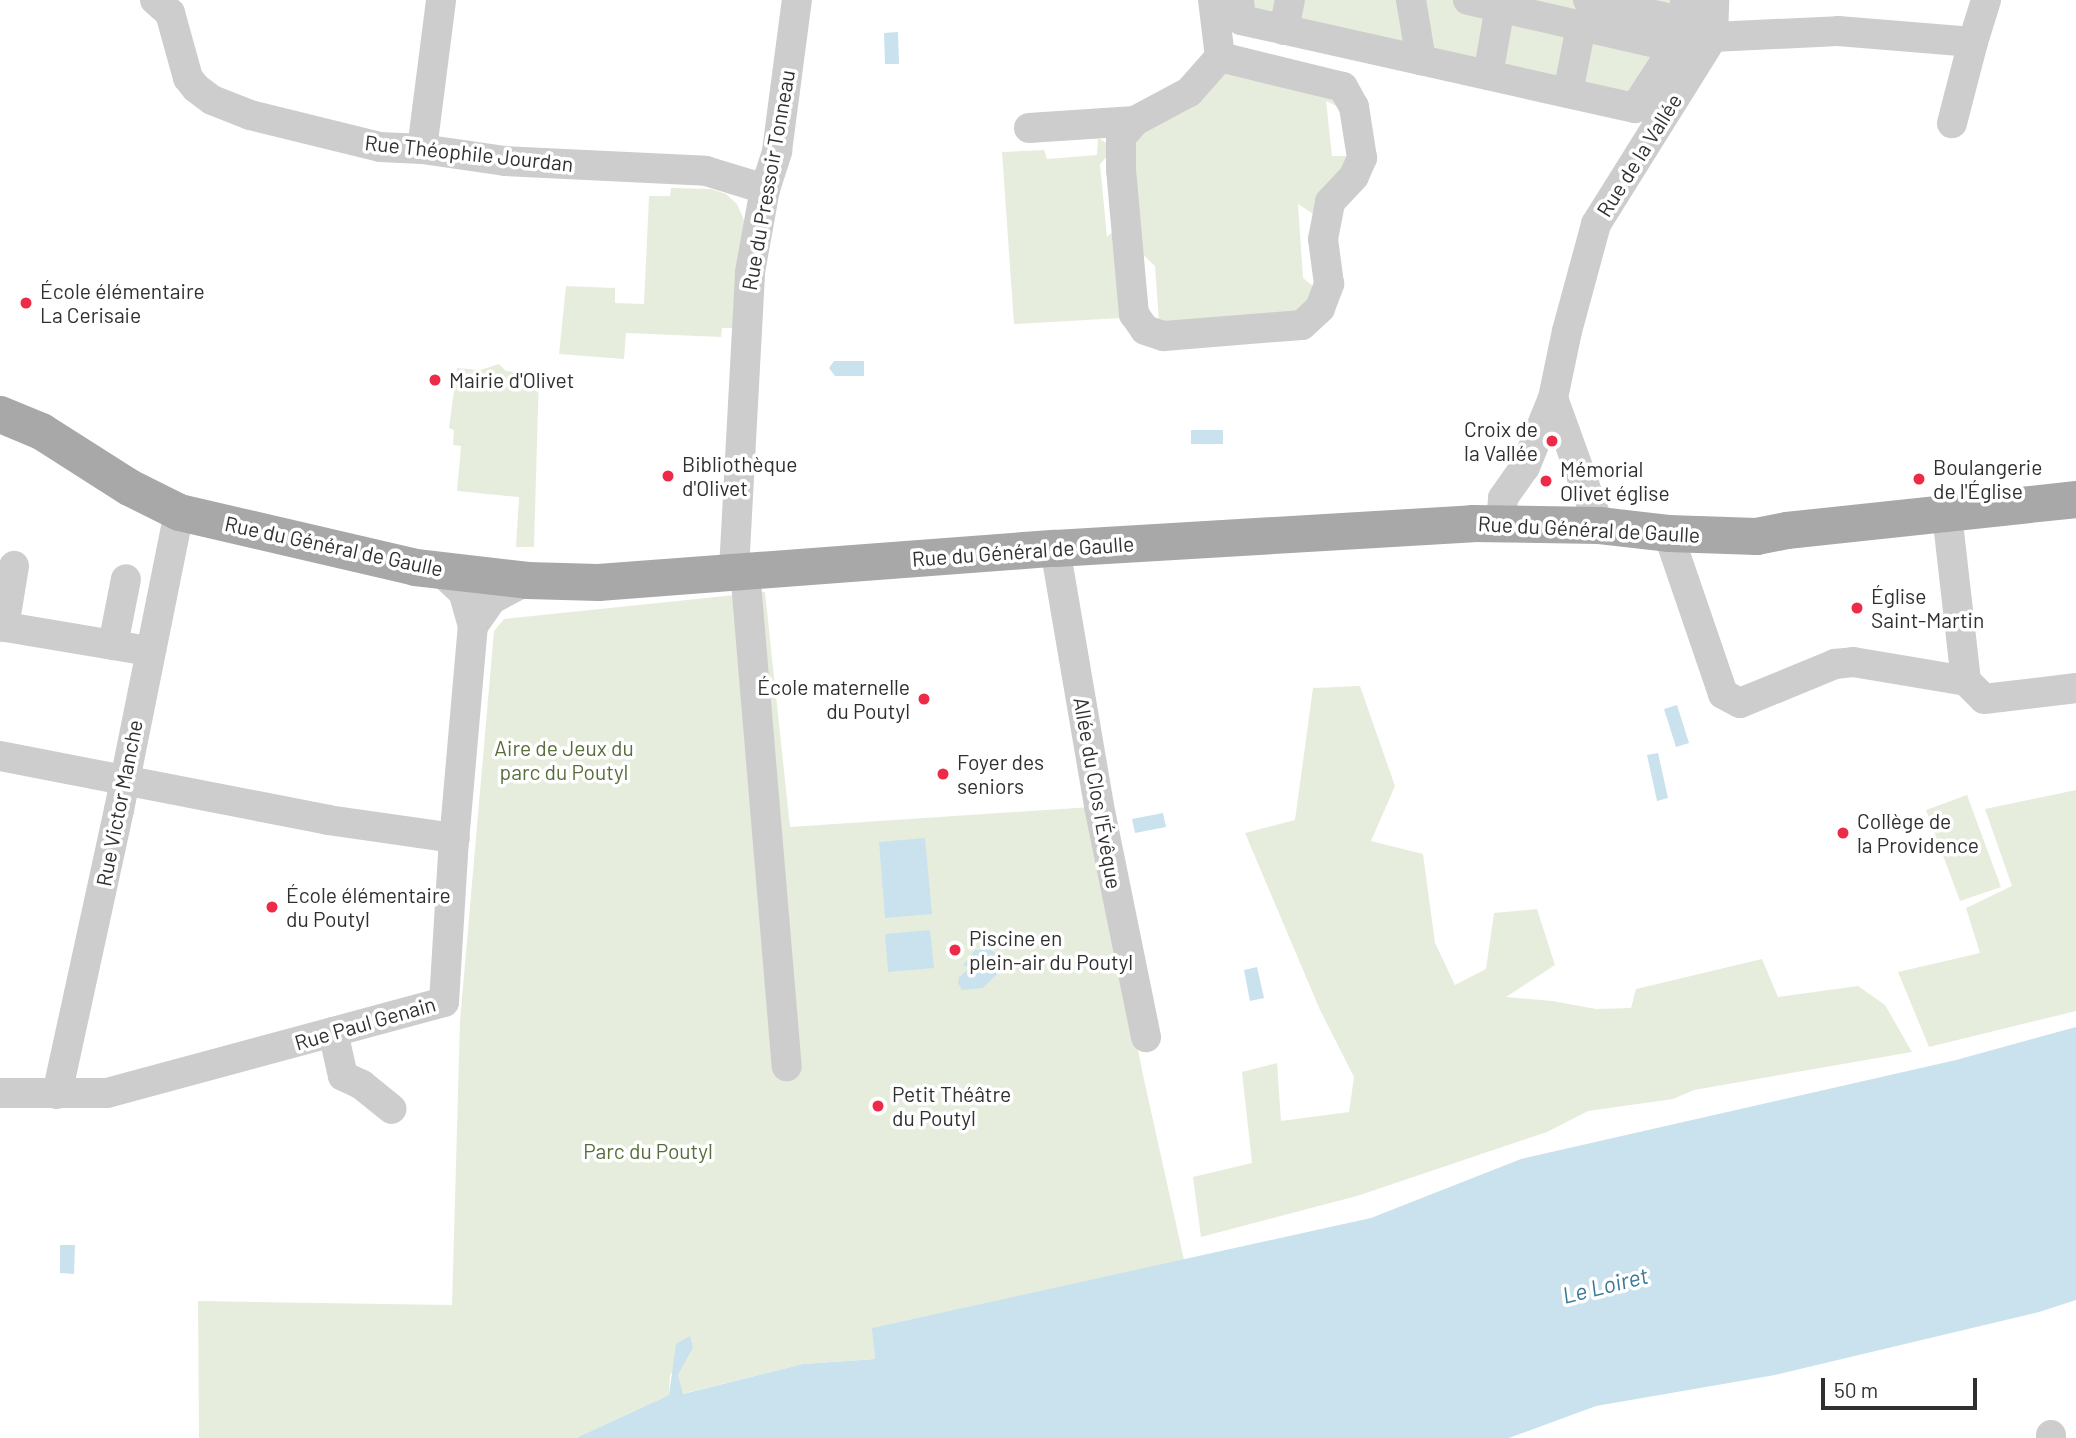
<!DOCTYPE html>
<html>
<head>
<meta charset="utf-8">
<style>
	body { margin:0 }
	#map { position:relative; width:2076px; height:1438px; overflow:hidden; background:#fff; font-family:Barlow,sans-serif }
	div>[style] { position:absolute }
	.green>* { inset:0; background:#e7eddd }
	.water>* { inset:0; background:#c9e2ee }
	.minor>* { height:30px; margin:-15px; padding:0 15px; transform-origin:15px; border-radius:15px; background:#cdcdcd }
	.major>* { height:37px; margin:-18.5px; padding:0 18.5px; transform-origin:18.5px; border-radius:18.5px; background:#a8a8a8 }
	.dots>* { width:19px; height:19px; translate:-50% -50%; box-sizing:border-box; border:4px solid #fff; border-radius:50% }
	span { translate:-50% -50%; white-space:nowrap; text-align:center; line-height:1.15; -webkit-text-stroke:7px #fff; paint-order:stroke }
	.street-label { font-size:21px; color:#303030 }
	.poi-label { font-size:21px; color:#303030 }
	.left { translate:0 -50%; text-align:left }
	.right { translate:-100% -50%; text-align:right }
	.park-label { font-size:21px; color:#576e3b }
	.water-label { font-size:23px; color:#397997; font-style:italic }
	.scale { position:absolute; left:1821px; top:1378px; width:156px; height:32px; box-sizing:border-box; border:4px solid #303030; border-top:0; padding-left:9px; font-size:21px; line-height:24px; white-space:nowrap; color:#303030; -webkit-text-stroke:5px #fff; paint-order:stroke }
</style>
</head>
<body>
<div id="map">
	<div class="green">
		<div style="clip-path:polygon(1226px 0,1700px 0,1643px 122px,1440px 78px)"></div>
		<div style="clip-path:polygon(1226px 66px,1340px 93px,1347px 111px,1326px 101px,1332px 156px,1350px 156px,1315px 215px,1298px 204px,1303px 278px,1320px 292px,1310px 310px,1159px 322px,1155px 266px,1135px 247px,1132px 178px,1136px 133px)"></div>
		<div style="clip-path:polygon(1098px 138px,1115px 148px,1100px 164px,1107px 237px,1123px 223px,1121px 318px,1014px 324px,1002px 152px,1044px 150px,1047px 159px,1097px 155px)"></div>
		<div style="clip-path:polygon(671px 188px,711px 189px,726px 194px,737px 204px,744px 220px,738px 328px,722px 328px,721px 337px,626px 333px,624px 359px,559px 354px,566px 286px,615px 288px,615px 303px,644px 304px,649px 196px,670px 196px)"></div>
		<div style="clip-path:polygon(499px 364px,506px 371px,539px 374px,534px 547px,516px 547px,519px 497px,457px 491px,461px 446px,453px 445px,454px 430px,449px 428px,457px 368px,480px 370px)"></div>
		<div style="clip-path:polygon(765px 592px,790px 827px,1091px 807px,1143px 1075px,1184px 1260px,873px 1328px,875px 1359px,803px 1364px,682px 1394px,678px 1375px,693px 1348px,670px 1375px,669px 1395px,576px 1438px,199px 1438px,198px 1301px,452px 1305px,460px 1021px,494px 631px,504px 619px)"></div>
		<div style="clip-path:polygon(1360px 686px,1395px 786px,1371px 841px,1423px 854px,1435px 943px,1455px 985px,1486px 969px,1494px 913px,1537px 909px,1555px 965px,1506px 997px,1552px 1001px,1596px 1009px,1631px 1008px,1636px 989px,1762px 959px,1778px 997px,1858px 986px,1885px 1005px,1912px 1052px,1694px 1090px,1673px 1099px,1588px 1111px,1547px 1132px,1357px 1196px,1201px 1237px,1193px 1177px,1252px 1163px,1242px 1072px,1277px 1063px,1281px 1121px,1349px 1112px,1354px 1077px,1320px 1010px,1245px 833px,1295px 820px,1313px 688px)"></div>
		<div style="clip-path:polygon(2076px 790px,2076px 1011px,1929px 1047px,1898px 972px,1980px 953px,1966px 908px,2012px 886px,1985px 809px)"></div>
		<div style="clip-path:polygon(1967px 795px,2001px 887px,1960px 901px,1926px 810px)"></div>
	</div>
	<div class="water">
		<div style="clip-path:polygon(898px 32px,899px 64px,885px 64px,884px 33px)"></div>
		<div style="clip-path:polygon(834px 361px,864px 361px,864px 376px,835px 376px,829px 368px)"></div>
		<div style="clip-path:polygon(1191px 430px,1223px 430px,1223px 444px,1191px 444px)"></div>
		<div style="clip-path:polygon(1677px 705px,1689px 743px,1676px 747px,1664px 709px)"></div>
		<div style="clip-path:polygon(1658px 753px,1668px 798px,1657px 801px,1647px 755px)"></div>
		<div style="clip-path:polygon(1163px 813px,1166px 827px,1135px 833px,1132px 819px)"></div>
		<div style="clip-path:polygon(925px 838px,932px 914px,885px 918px,879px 842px)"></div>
		<div style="clip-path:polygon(930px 930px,934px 968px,888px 972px,885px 934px)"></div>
		<div style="clip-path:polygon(975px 950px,991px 950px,998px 955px,1000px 971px,983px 988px,962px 990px,958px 983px,959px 977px,970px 968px,963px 965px)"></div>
		<div style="clip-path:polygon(1257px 967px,1264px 998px,1250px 1001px,1244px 970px)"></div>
		<div style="clip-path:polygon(2076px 1027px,2076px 1300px,2039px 1312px,1775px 1375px,1596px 1406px,1509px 1438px,576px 1438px,669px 1395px,676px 1344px,690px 1336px,693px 1348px,678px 1375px,683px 1394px,803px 1364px,875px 1359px,872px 1328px,1371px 1218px,1521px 1159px,1956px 1060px)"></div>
		<div style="clip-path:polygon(60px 1245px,75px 1245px,74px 1274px,60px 1273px)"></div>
	</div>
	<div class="minor">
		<div style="left:155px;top:0;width:20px;rotate:41deg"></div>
		<div style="left:170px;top:13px;width:67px;rotate:74.5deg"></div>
		<div style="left:188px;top:78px;width:13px;rotate:51deg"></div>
		<div style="left:196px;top:88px;width:20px;rotate:37deg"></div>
		<div style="left:212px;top:100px;width:41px;rotate:21.5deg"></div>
		<div style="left:250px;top:115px;width:134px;rotate:13.8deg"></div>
		<div style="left:380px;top:147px;width:42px;rotate:2.7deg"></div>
		<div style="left:422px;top:149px;width:84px;rotate:8.2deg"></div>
		<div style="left:505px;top:161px;width:201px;rotate:2.8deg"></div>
		<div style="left:706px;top:171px;width:62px;rotate:17deg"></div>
		<div style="left:1213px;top:0;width:57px;rotate:83deg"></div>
		<div style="left:1220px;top:57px;width:47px;rotate:131.5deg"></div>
		<div style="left:1189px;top:92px;width:61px;rotate:151.8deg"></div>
		<div style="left:1135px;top:121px;width:21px;rotate:131deg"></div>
		<div style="left:1121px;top:137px;width:32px;rotate:90deg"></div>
		<div style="left:1121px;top:169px;width:146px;rotate:84.9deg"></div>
		<div style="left:1134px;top:314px;width:19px;rotate:55deg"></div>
		<div style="left:1145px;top:330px;width:20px;rotate:18deg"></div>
		<div style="left:1164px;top:336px;width:138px;rotate:-4.6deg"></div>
		<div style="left:1302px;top:325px;width:25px;rotate:-43deg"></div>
		<div style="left:1320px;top:308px;width:26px;rotate:-69deg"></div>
		<div style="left:1329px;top:284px;width:45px;rotate:-97.6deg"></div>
		<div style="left:1323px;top:239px;width:38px;rotate:-79deg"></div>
		<div style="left:1330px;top:202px;width:35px;rotate:-47deg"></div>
		<div style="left:1354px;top:176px;width:20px;rotate:-66deg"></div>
		<div style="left:1362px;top:158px;width:52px;rotate:-98.9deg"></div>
		<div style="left:1354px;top:107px;width:23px;rotate:-119deg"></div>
		<div style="left:1343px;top:87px;width:127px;rotate:-166.3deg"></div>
		<div style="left:1239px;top:0;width:20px;rotate:84deg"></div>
		<div style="left:1241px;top:20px;width:404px;rotate:12.6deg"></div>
		<div style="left:1635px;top:108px;width:92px;rotate:-57deg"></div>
		<div style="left:1685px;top:31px;width:31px;rotate:-90deg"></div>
		<div style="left:1411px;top:0;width:61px;rotate:80.5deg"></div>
		<div style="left:1468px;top:0;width:211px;rotate:12.9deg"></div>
		<div style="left:1588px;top:0;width:99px;rotate:12.8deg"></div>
		<div style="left:1284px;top:30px;width:31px;rotate:-79deg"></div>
		<div style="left:1713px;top:37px;width:125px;rotate:-2.7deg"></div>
		<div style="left:1838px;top:31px;width:135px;rotate:4.7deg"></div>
		<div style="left:1973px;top:42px;width:84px;rotate:104.5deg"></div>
		<div style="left:1973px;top:42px;width:44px;rotate:-72.8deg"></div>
		<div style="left:1488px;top:75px;width:69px;rotate:-80deg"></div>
		<div style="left:1568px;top:93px;width:68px;rotate:-79deg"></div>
		<div style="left:1029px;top:128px;width:106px;rotate:-3.8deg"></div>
		<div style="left:422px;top:149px;width:150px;rotate:-82.7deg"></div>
		<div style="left:1553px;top:398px;width:135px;rotate:70.1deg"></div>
		<div style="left:1947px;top:514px;width:168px;rotate:83.5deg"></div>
		<div style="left:1501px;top:522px;width:24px;rotate:-85deg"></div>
		<div style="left:1503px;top:498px;width:38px;rotate:-55deg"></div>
		<div style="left:1525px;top:467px;width:74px;rotate:-67.9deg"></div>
		<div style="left:1553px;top:398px;width:68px;rotate:-78.2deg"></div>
		<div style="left:1567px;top:331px;width:111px;rotate:-74.8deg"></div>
		<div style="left:1596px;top:224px;width:221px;rotate:-58deg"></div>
		<div style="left:1713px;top:37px;width:37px;rotate:-88deg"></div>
		<div style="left:1668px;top:533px;width:170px;rotate:71.1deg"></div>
		<div style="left:1723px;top:694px;width:19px;rotate:28deg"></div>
		<div style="left:1740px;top:703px;width:103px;rotate:-22.3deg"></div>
		<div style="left:1835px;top:664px;width:18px;rotate:-6deg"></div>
		<div style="left:1853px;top:662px;width:115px;rotate:9.5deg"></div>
		<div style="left:1966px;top:681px;width:25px;rotate:45deg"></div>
		<div style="left:1984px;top:699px;width:93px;rotate:-6.8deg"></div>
		<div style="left:1055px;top:548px;width:262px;rotate:80.3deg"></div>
		<div style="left:1099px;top:806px;width:236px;rotate:78.5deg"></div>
		<div style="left:734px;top:570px;width:298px;rotate:-86.9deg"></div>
		<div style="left:750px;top:272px;width:84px;rotate:-79.8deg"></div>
		<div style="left:765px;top:189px;width:40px;rotate:-72deg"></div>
		<div style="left:777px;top:151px;width:152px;rotate:-82.5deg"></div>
		<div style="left:745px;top:570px;width:498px;rotate:85.2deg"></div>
		<div style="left:0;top:626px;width:151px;rotate:9.5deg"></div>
		<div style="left:473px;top:626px;width:33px;rotate:-55deg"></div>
		<div style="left:492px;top:599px;width:40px;rotate:-28deg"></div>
		<div style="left:4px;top:627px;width:62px;rotate:-80.7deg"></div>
		<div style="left:113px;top:645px;width:67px;rotate:-78.9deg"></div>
		<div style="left:0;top:756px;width:334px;rotate:11deg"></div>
		<div style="left:328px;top:820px;width:128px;rotate:8.1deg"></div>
		<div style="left:333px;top:1032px;width:45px;rotate:77.2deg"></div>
		<div style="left:343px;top:1076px;width:21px;rotate:25deg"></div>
		<div style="left:362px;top:1085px;width:38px;rotate:39deg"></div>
		<div style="left:0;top:1093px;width:107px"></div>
		<div style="left:107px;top:1093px;width:349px;rotate:-15.1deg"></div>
		<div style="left:444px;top:1002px;width:149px;rotate:-86.5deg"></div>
		<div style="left:453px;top:853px;width:228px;rotate:-85deg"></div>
		<div style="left:473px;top:626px;width:35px;rotate:-106deg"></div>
		<div style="left:463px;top:592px;width:33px;rotate:-137deg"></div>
		<div style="left:57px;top:1094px;width:291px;rotate:-77.7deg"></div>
		<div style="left:119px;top:810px;width:304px;rotate:-78.6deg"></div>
		<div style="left:2051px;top:1435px;width:3px;rotate:90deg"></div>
	</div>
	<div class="major">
		<div style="left:0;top:414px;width:44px;rotate:22.5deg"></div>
		<div style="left:41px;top:431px;width:104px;rotate:32.5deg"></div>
		<div style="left:129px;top:487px;width:56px;rotate:26.6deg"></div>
		<div style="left:179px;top:512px;width:242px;rotate:13.1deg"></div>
		<div style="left:415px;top:567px;width:113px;rotate:6.6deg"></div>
		<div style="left:527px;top:580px;width:71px;rotate:1.6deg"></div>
		<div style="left:598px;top:582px;width:458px;rotate:-4.3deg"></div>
		<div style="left:1055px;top:548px;width:418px;rotate:-3.4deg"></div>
		<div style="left:1472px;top:523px;width:127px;rotate:0.9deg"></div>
		<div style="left:1599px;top:525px;width:69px;rotate:6.6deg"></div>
		<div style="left:1668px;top:533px;width:88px;rotate:2deg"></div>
		<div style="left:1756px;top:536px;width:31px;rotate:-11deg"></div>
		<div style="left:1786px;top:530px;width:292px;rotate:-6.1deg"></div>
	</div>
	<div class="dots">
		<div style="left:26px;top:303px;background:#ed2b48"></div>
		<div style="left:435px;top:380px;background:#ed2b48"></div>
		<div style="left:1552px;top:441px;background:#ed2b48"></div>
		<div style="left:668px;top:476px;background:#ed2b48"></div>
		<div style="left:1919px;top:479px;background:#ed2b48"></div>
		<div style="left:1546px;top:481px;background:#ed2b48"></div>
		<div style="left:1857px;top:608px;background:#ed2b48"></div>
		<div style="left:924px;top:699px;background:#ed2b48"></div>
		<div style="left:943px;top:774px;background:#ed2b48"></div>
		<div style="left:1843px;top:833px;background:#ed2b48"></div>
		<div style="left:272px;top:907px;background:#ed2b48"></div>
		<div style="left:955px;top:950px;background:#ed2b48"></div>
		<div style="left:878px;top:1106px;background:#ed2b48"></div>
	</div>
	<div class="street-label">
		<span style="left:469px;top:153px;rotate:6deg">Rue Théophile Jourdan</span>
		<span style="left:1639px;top:155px;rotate:-58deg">Rue de la Vallée</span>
		<span style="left:768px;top:180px;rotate:-80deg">Rue du Pressoir Tonneau</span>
		<span style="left:1589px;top:529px;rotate:3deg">Rue du Général de Gaulle</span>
		<span style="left:334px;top:546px;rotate:12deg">Rue du Général de Gaulle</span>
		<span style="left:1023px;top:551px;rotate:-4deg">Rue du Général de Gaulle</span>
		<span style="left:1098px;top:793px;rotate:80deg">Allée du Clos l'Évêque</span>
		<span style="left:119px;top:803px;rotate:-79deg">Rue Victor Manche</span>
		<span style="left:365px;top:1023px;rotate:-16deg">Rue Paul Genain</span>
	</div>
	<div class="poi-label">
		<span class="left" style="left:40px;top:303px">École élémentaire<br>La Cerisaie</span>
		<span class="left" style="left:449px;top:380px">Mairie d'Olivet</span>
		<span class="right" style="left:1538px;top:441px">Croix de<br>la Vallée</span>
		<span class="left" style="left:682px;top:476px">Bibliothèque<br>d'Olivet</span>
		<span class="left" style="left:1933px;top:479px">Boulangerie<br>de l'Église</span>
		<span class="left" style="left:1560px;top:481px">Mémorial<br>Olivet église</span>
		<span class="left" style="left:1871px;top:608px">Église<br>Saint-Martin</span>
		<span class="right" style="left:910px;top:699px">École maternelle<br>du Poutyl</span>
		<span class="left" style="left:957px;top:774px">Foyer des<br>seniors</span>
		<span class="left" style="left:1857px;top:833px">Collège de<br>la Providence</span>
		<span class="left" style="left:286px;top:907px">École élémentaire<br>du Poutyl</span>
		<span class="left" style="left:969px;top:950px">Piscine en<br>plein-air du Poutyl</span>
		<span class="left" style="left:892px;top:1106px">Petit Théâtre<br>du Poutyl</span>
	</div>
	<div class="park-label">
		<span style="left:564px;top:760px">Aire de Jeux du<br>parc du Poutyl</span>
		<span style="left:648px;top:1151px">Parc du Poutyl</span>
	</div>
	<div class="water-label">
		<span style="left:1605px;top:1285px;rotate:-14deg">Le Loiret</span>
	</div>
	<div class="scale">50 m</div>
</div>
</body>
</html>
